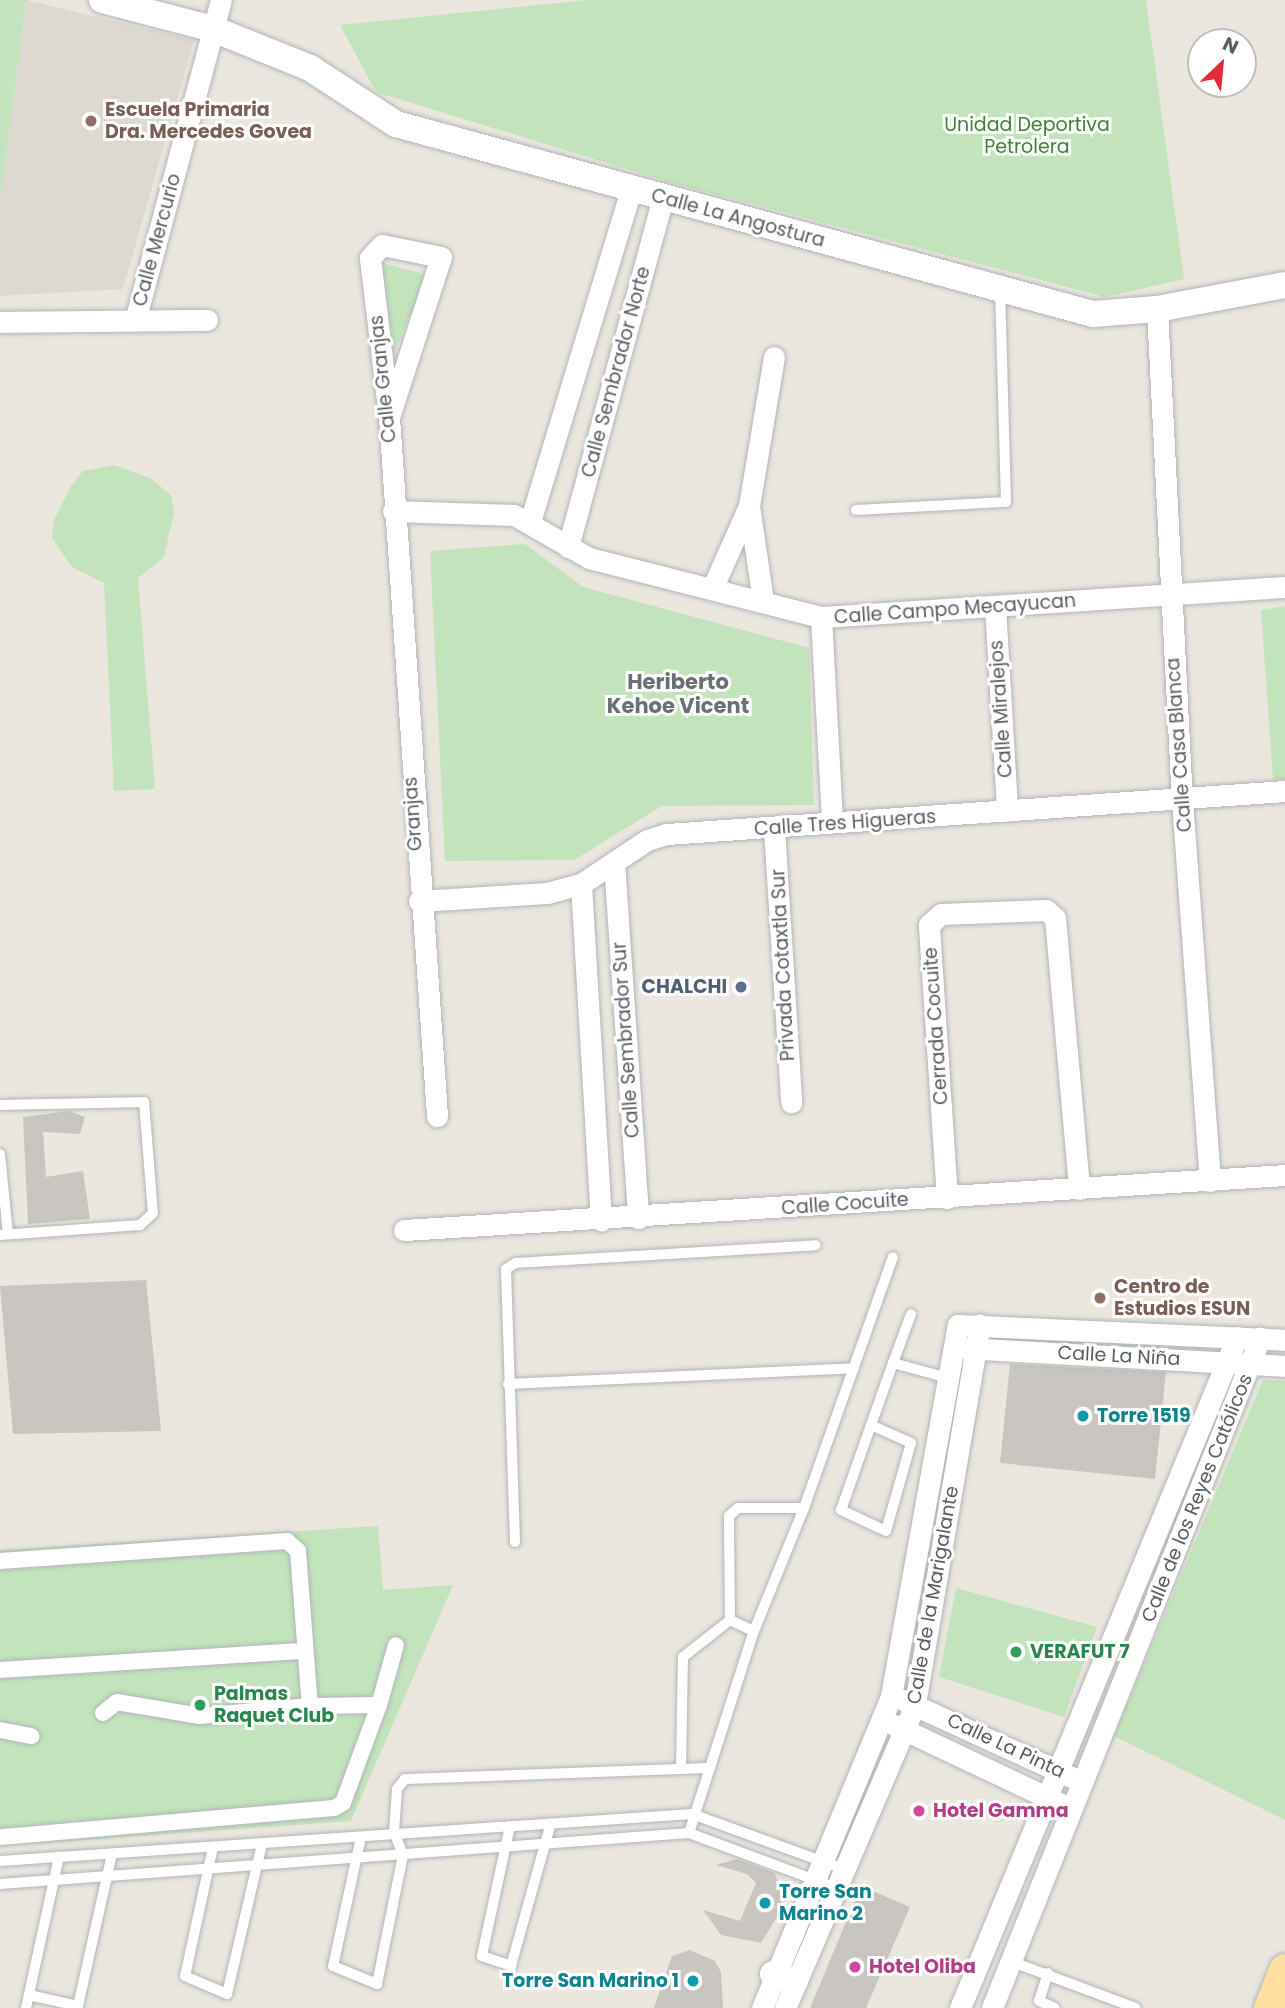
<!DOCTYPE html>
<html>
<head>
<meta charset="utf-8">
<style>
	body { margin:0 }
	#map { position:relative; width:1285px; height:2008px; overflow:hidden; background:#ebe7df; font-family:Poppins,sans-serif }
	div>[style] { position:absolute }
	.education>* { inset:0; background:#ddd8d0 }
	.green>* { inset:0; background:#c2e3bb }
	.building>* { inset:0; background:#c8c4bf }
	.roads { filter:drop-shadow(0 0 2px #b0b4b7) drop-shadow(0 0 2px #b0b4b7) }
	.service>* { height:10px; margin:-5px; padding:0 5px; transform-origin:5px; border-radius:5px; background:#fff }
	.pedestrian>* { height:16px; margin:-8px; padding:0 8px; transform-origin:8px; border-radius:8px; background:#fff }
	.minor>* { height:21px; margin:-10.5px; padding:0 10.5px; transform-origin:10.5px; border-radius:10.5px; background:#fff }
	.tertiary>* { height:26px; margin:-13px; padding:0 13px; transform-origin:13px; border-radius:13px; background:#fff }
	.primary>* { height:33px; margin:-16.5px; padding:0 16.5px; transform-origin:16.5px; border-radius:16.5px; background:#fde0a2 }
	.dots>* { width:19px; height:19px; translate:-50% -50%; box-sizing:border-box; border:4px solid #fff; border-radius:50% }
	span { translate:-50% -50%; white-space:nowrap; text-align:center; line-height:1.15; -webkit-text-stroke:6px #fff; paint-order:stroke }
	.education-label { font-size:19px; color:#785e54; font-weight:700 }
	.left { translate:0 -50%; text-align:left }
	.park-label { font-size:19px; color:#3e8235 }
	.street-label { font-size:19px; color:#585d60 }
	.service-label { font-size:19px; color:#4e5e75; font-weight:700 }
	.right { translate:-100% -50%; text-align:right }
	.culture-label { font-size:19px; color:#0d838f; font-weight:700 }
	.leisure-label { font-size:19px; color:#27864d; font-weight:700 }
	.hotel-label { font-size:19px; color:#b23c85; font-weight:700 }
	.neighbourhood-label { font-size:21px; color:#696f72; font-weight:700 }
	.north { position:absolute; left:1187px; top:28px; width:70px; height:70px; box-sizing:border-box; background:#fff; border:2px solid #bcbebf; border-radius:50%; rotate:26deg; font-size:19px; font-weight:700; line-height:28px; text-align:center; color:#585d60 }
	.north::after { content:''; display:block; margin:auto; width:24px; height:32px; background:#e52b3a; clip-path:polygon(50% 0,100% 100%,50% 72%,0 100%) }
</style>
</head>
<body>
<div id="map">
	<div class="education">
		<div style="clip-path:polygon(26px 0,194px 40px,123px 289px,0 296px,0 202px)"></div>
	</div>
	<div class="green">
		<div style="clip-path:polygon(0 0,26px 0,0 202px)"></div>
		<div style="clip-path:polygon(588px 0,1146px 0,1184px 279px,1105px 297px,669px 182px,376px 92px,340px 25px)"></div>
		<div style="clip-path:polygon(382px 263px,428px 275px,394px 352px)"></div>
		<div style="clip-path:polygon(114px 465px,150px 478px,171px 495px,174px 512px,164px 557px,138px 578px,155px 789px,114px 791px,104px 583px,72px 567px,52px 538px,54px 520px,71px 486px,83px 471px)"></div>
		<div style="clip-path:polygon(525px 544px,583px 587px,809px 648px,814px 805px,662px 806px,574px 860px,445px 861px,430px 551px)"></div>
		<div style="clip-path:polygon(1285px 606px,1285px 779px,1273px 780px,1261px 610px)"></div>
		<div style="clip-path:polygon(1263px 1380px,1285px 1381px,1285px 1820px,1114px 1736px)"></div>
		<div style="clip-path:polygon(378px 1526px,383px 1590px,453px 1585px,351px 1821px,0 1846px,0 1550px)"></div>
		<div style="clip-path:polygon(956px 1588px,1097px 1627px,1064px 1717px,939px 1677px)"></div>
	</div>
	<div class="building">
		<div style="clip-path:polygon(69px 1111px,85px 1117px,80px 1134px,43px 1132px,46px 1177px,83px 1171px,90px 1219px,28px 1224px,23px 1117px)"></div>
		<div style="clip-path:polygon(146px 1280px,161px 1431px,13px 1434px,0 1286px)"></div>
		<div style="clip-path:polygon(1010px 1364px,1166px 1372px,1155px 1479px,1000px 1463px)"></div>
		<div style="clip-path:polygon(737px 1859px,775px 1873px,782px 1895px,780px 1912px,761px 1943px,721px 1935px,703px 1910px,740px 1921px,756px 1883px,747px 1874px,716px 1865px)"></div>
		<div style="clip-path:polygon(861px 1886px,910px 1907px,866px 2008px,810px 2008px)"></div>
		<div style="clip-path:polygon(690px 1950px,715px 1961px,721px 1972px,723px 2008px,654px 2008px,672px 1956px)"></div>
	</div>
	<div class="roads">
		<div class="service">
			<div style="left:856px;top:510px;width:150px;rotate:-3.1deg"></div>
			<div style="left:1006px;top:502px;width:212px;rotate:-91.6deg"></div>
			<div style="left:0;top:1105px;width:144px;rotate:-1.2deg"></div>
			<div style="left:144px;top:1102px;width:111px;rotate:85.4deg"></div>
			<div style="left:153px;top:1213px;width:18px;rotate:137deg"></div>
			<div style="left:140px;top:1225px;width:140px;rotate:175.9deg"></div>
			<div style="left:0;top:1154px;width:80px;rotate:84.3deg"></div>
			<div style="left:893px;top:1363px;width:57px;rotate:15.3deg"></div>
			<div style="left:508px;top:1384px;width:346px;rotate:-2.6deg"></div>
			<div style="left:871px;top:1425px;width:44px;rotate:24.2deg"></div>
			<div style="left:911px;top:1443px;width:91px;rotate:105.9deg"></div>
			<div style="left:886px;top:1531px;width:50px;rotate:-155deg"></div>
			<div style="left:841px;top:1510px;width:90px;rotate:-70.6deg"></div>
			<div style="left:871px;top:1425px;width:66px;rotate:-70.5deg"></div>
			<div style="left:893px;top:1363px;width:52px;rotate:-69.8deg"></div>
			<div style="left:515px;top:1542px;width:273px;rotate:-91.9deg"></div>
			<div style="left:506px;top:1269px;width:12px;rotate:-31deg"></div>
			<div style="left:516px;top:1263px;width:300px;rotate:-3.4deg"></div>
			<div style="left:730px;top:1620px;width:26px;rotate:25deg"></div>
			<div style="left:681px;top:1769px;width:112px;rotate:-89deg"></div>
			<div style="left:683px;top:1657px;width:60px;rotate:-38.2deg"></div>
			<div style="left:730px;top:1620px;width:104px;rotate:-90.6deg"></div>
			<div style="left:729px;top:1516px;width:12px;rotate:-42deg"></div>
			<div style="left:738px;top:1508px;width:66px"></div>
			<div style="left:510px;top:1826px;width:133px;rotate:102.2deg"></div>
			<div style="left:482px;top:1956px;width:31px;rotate:19deg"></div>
			<div style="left:511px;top:1966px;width:148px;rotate:-74.4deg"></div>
			<div style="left:689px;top:1833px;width:212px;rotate:-72.2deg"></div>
			<div style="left:754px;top:1631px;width:133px;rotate:-67.9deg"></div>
			<div style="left:804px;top:1508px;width:266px;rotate:-70.5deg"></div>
			<div style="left:361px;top:1837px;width:132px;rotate:102.2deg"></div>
			<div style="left:333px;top:1966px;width:48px;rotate:22.2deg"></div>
			<div style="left:377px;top:1984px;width:132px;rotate:-78.6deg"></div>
			<div style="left:403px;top:1855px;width:25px;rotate:-111deg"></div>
			<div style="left:394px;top:1832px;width:43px;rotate:-86deg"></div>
			<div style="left:397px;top:1789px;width:13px;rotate:-51deg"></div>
			<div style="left:405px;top:1779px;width:303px;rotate:-2.1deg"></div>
			<div style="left:213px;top:1847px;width:132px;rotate:102.2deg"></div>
			<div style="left:185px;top:1976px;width:46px;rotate:23.2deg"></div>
			<div style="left:227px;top:1994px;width:155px;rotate:-76.9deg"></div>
			<div style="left:0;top:1861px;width:694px;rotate:-3.89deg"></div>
			<div style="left:692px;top:1814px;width:161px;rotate:20deg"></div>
			<div style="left:0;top:1884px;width:691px;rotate:-4.23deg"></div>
			<div style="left:689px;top:1833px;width:158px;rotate:20.4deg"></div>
			<div style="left:1010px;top:1961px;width:134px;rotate:20.5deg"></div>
			<div style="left:1048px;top:1973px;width:29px;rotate:108deg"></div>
			<div style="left:1039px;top:2001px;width:17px;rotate:24deg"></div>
			<div style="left:29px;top:1995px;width:50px;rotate:12.7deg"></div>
			<div style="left:78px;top:2006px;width:156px;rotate:-77.4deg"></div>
			<div style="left:26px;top:2008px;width:155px;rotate:-77.7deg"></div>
		</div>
		<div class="pedestrian">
			<div style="left:0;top:1561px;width:288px;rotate:-4deg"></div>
			<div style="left:287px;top:1541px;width:15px;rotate:42deg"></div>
			<div style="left:298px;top:1551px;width:155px;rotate:85.6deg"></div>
			<div style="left:310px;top:1706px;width:69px;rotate:-0.8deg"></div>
			<div style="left:379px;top:1705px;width:104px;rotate:110.2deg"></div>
			<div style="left:343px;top:1803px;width:10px;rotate:151deg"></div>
			<div style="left:334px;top:1808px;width:335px;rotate:175deg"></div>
			<div style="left:0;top:1670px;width:305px;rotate:-3.6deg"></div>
			<div style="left:379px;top:1705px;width:62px;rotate:-74.2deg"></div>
			<div style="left:103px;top:1713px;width:18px;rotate:-38deg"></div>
			<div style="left:117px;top:1702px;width:84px;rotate:9.6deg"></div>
			<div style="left:200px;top:1716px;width:110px;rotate:-5.2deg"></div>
			<div style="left:0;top:1730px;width:32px;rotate:11deg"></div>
		</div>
		<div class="minor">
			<div style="left:1157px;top:309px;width:492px;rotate:87.1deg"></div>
			<div style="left:1182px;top:800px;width:382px;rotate:85.8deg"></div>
			<div style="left:136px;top:317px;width:328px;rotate:-75deg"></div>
			<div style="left:0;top:322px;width:207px;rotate:-0.6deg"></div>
			<div style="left:389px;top:417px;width:168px;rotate:-72deg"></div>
			<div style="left:441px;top:257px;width:60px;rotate:-168.5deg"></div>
			<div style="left:382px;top:245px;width:18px;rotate:133deg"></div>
			<div style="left:370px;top:258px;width:160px;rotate:83.2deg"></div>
			<div style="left:389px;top:417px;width:701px;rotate:86.07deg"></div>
			<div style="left:749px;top:506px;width:96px;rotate:81.6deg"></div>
			<div style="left:393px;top:511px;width:121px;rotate:1.9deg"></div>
			<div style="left:514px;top:515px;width:86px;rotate:29.8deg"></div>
			<div style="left:589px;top:558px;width:239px;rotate:14.3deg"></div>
			<div style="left:821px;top:617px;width:465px;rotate:-3.7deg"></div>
			<div style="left:530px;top:522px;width:347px;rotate:-73.1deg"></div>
			<div style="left:568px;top:547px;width:362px;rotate:-74.8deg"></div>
			<div style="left:712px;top:589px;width:91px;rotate:-66deg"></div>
			<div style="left:749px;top:506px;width:151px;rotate:-80.5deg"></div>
			<div style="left:995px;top:606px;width:205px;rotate:86.6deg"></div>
			<div style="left:821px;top:617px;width:205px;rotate:86.9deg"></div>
			<div style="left:774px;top:828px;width:275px;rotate:86.4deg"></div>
			<div style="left:614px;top:862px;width:357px;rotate:86.1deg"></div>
			<div style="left:581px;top:884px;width:337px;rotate:86.6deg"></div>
			<div style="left:419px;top:901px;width:128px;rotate:-3.6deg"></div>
			<div style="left:547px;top:893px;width:35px;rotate:-15deg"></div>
			<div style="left:581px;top:884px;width:79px;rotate:-33.7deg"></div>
			<div style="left:647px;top:840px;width:21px;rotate:-17deg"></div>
			<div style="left:667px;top:834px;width:619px;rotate:-3.98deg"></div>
			<div style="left:947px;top:1198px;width:274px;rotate:-93.8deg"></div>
			<div style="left:929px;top:925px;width:16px;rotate:-43deg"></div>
			<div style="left:941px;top:914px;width:105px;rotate:-2.2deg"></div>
			<div style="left:1046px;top:910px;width:12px;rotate:42deg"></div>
			<div style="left:1055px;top:918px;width:272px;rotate:84.9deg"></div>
			<div style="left:404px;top:1230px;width:883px;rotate:-3.57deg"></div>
			<div style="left:965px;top:1348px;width:321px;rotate:3.2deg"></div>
			<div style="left:903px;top:1700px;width:185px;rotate:24.6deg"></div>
			<div style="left:894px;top:1725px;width:185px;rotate:25.3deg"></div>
			<div style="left:762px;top:2008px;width:338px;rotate:-67.5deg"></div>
			<div style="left:891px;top:1696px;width:377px;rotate:-79.8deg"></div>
			<div style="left:958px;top:1325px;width:327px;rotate:2.6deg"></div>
			<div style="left:785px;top:2008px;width:331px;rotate:-66.8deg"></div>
			<div style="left:915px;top:1704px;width:385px;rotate:-80.3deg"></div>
			<div style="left:960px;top:2008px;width:726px;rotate:-67.57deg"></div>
			<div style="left:992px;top:2008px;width:722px;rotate:-68.2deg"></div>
		</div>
		<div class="tertiary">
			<div style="left:102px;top:0;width:115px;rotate:14.6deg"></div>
			<div style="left:213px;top:29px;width:105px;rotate:21.9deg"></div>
			<div style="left:310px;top:68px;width:103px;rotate:33.1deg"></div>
			<div style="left:396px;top:124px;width:722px;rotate:15.25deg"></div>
			<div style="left:1093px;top:314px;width:64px;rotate:-4.5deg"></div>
			<div style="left:1157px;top:309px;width:130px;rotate:-10.6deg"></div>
			<div style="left:773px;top:1974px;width:23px;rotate:20deg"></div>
		</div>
		<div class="primary">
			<div style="left:1270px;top:2008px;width:41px;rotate:-68.5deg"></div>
		</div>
	</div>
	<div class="dots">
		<div style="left:91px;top:121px;background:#8d6e63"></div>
		<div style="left:741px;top:987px;background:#5c6f8a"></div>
		<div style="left:1100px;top:1298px;background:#8d6e63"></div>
		<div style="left:1083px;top:1416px;background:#0f9aa8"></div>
		<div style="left:1016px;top:1652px;background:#2e9e5b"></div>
		<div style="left:200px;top:1705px;background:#2e9e5b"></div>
		<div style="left:919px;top:1811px;background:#d1479c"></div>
		<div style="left:765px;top:1903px;background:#0f9aa8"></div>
		<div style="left:855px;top:1967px;background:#d1479c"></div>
		<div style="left:693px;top:1981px;background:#0f9aa8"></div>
	</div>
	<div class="education-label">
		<span class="left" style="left:105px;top:121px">Escuela Primaria<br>Dra. Mercedes Govea</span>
		<span class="left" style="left:1114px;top:1298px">Centro de<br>Estudios ESUN</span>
	</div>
	<div class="park-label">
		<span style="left:1027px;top:136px">Unidad Deportiva<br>Petrolera</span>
	</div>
	<div class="street-label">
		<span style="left:738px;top:218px;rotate:15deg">Calle La Angostura</span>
		<span style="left:157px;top:240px;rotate:-75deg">Calle Mercurio</span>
		<span style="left:616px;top:372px;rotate:-75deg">Calle Sembrador Norte</span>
		<span style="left:383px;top:379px;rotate:-96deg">Calle Granjas</span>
		<span style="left:955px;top:609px;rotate:-4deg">Calle Campo Mecayucan</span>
		<span style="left:1001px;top:709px;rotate:-94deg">Calle Miralejos</span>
		<span style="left:1179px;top:745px;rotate:-94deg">Calle Casa Blanca</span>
		<span style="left:413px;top:814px;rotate:-94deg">Granjas</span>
		<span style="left:845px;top:823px;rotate:-4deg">Calle Tres Higueras</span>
		<span style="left:783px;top:965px;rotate:-93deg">Privada Cotaxtla Sur</span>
		<span style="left:936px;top:1026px;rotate:-94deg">Cerrada Cocuite</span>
		<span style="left:626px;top:1040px;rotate:-94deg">Calle Sembrador Sur</span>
		<span style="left:845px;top:1204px;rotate:-4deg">Calle Cocuite</span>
		<span style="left:1119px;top:1356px;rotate:3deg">Calle La Niña</span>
		<span style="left:1197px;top:1498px;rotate:-68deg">Calle de los Reyes Católicos</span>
		<span style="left:933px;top:1595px;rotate:-80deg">Calle de la Marigalante</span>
		<span style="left:1006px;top:1746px;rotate:25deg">Calle La Pinta</span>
	</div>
	<div class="service-label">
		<span class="right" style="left:727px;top:987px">CHALCHI</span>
	</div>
	<div class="culture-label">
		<span class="left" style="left:1097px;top:1416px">Torre 1519</span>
		<span class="left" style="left:779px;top:1903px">Torre San<br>Marino 2</span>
		<span class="right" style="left:679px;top:1981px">Torre San Marino 1</span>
	</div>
	<div class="leisure-label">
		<span class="left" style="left:1030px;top:1652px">VERAFUT 7</span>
		<span class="left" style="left:214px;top:1705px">Palmas<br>Raquet Club</span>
	</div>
	<div class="hotel-label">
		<span class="left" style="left:933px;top:1811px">Hotel Gamma</span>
		<span class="left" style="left:869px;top:1967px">Hotel Oliba</span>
	</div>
	<div class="neighbourhood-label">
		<span style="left:678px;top:694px">Heriberto<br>Kehoe Vicent</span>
	</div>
	<div class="north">N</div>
</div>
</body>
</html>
